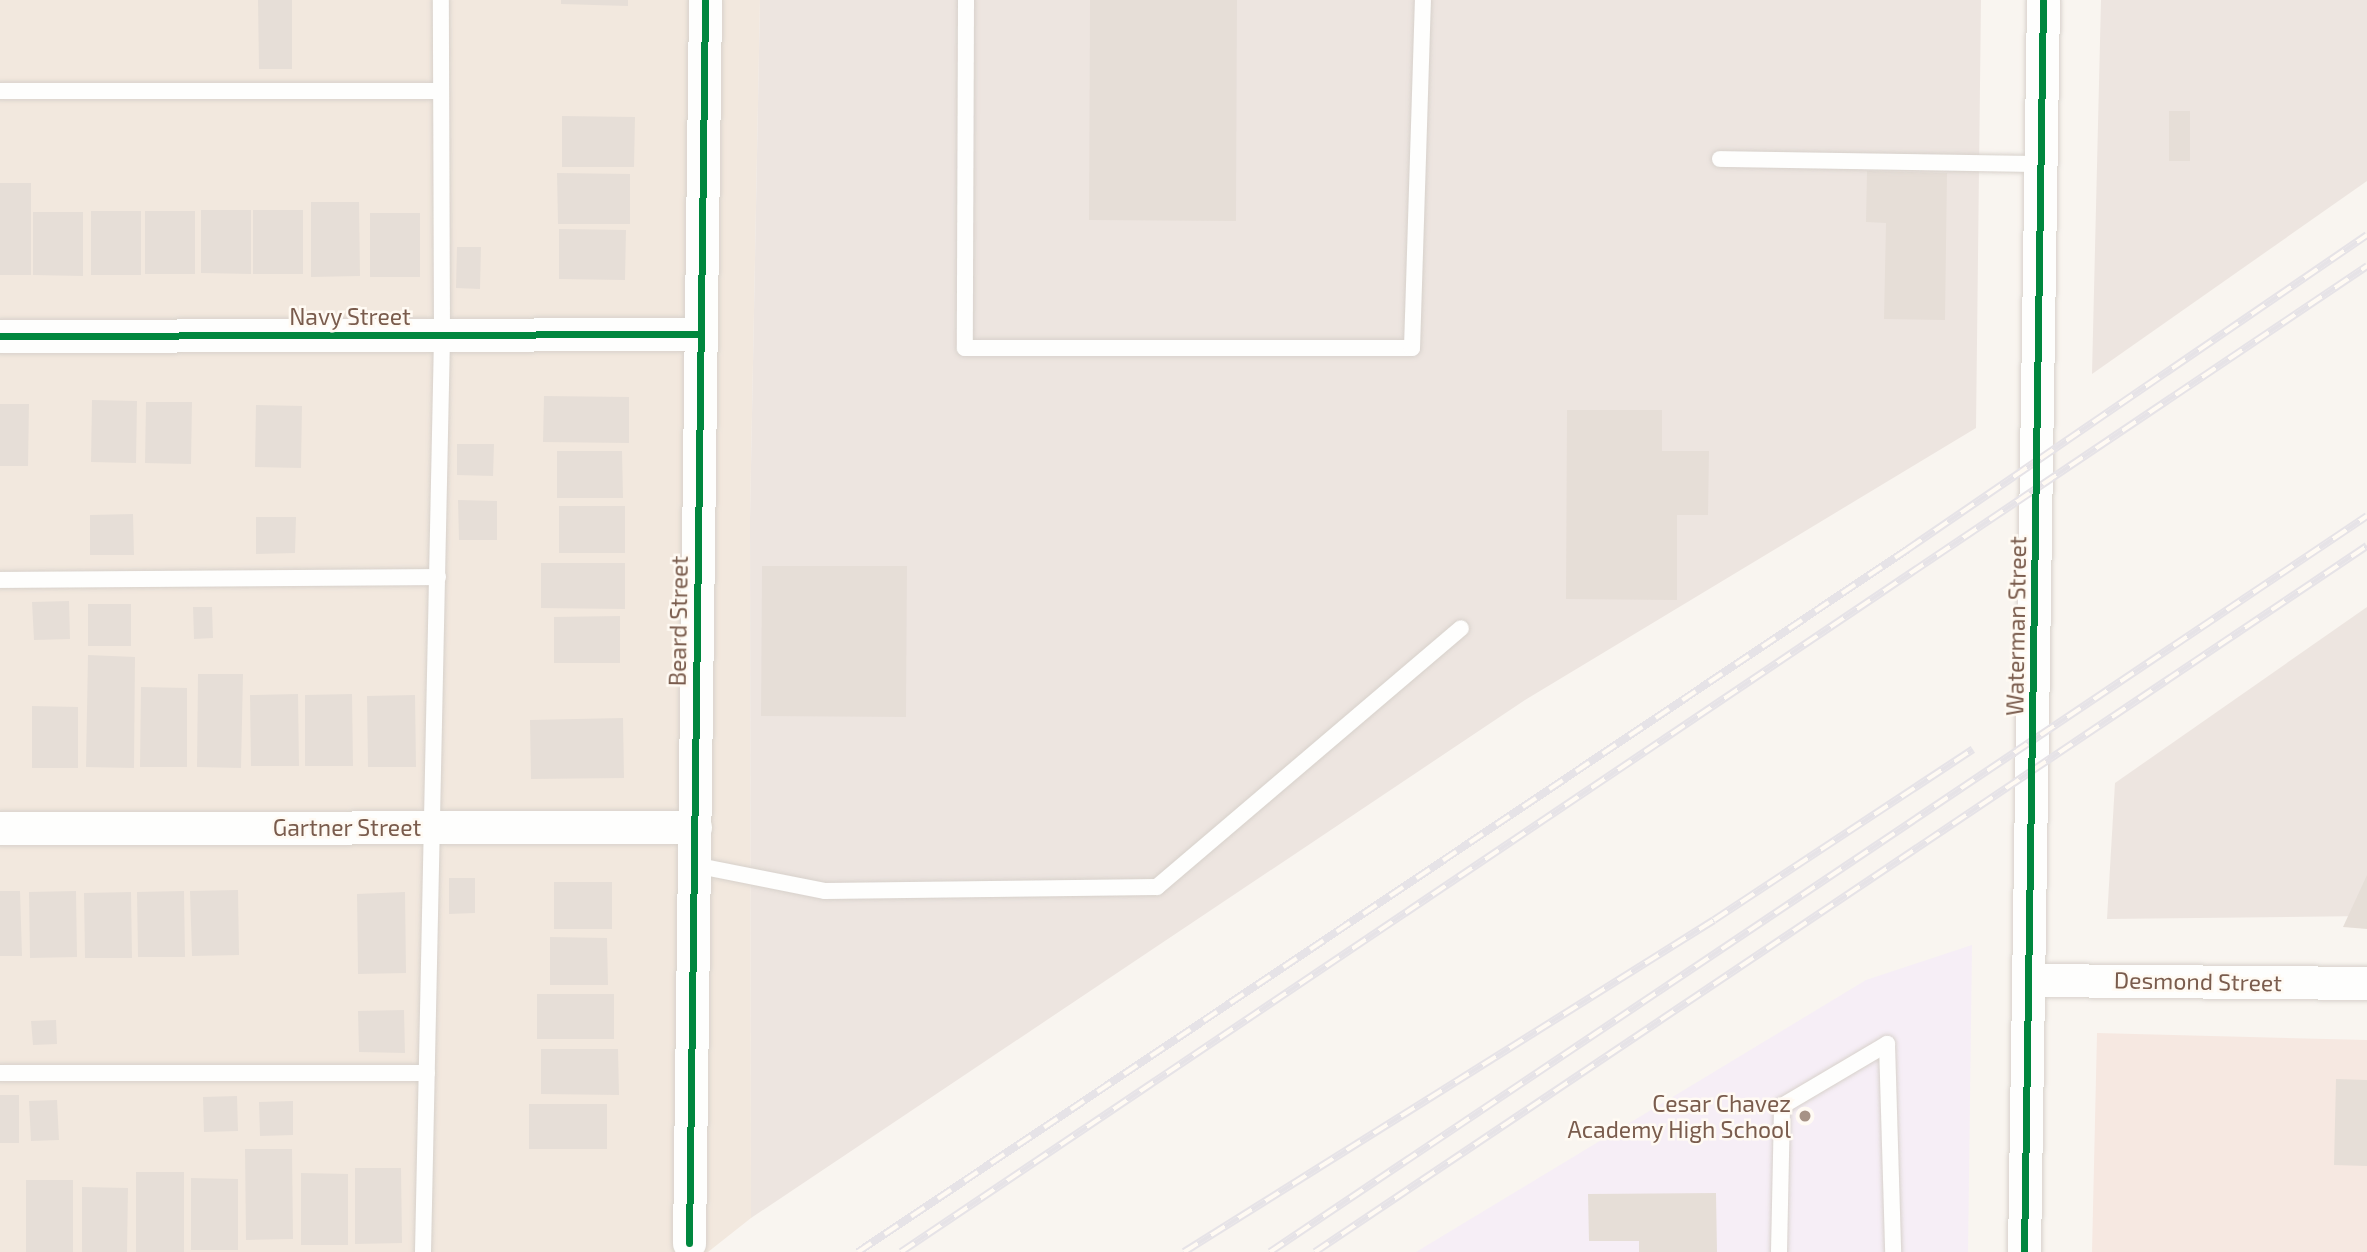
<!DOCTYPE html>
<html>
<head>
<meta charset="utf-8">
<style>
	body { margin:0 }
	#map { position:relative; width:2367px; height:1252px; overflow:hidden; background:#f9f5f0; font-family:"Exo 2",sans-serif }
	div>[style] { position:absolute }
	.residential>* { inset:0; background:#f2e8de }
	.commercial>* { inset:0; background:#f6e8e1 }
	.industrial>* { inset:0; background:#ede5e0 }
	.education>* { inset:0; background:#f6eef6 }
	.building>* { inset:0; background:#e6ded7 }
	.roads { filter:drop-shadow(0 0 2px #d7d1cb) drop-shadow(0 0 2px #d7d1cb) }
	.service>* { height:16px; margin:-8px; padding:0 8px; transform-origin:8px; border-radius:8px; background:#fefefd }
	.minor>* { height:33px; margin:-16.5px; padding:0 16.5px; transform-origin:16.5px; border-radius:16.5px; background:#fefefd }
	.rail>* { height:8px; margin-top:-4px; transform-origin:0; background:repeating-linear-gradient(90deg,#fffaf3 0 16px,#e6e3e7 0 32px); box-sizing:border-box; border-block:2px solid #e6e3e7 }
	.cycleway>* { height:7px; margin:-3.5px; padding:0 3.5px; transform-origin:3.5px; border-radius:3.5px; background:#00873e }
	.dots>* { width:19px; height:19px; translate:-50% -50%; box-sizing:border-box; border:4px solid #fffaf3; border-radius:50% }
	span { translate:-50% -50%; white-space:nowrap; text-align:center; line-height:1.15; -webkit-text-stroke:5px #fffaf3; paint-order:stroke }
	.street-label { font-size:23px; color:#7a5c4d }
	.poi-label { font-size:23px; color:#7a5c4d }
	.right { translate:-100% -50%; text-align:right }
</style>
</head>
<body>
<div id="map">
	<div class="residential">
		<div style="clip-path:polygon(0 0,760px 0,750px 518px,751px 1218px,708px 1252px,0 1252px)"></div>
	</div>
	<div class="commercial">
		<div style="clip-path:polygon(2097px 1033px,2367px 1040px,2367px 1252px,2092px 1252px)"></div>
	</div>
	<div class="industrial">
		<div style="clip-path:polygon(760px 0,1981px 0,1976px 428px,1525px 700px,751px 1218px,750px 518px)"></div>
		<div style="clip-path:polygon(2101px 0,2367px 0,2367px 181px,2092px 374px)"></div>
		<div style="clip-path:polygon(2367px 607px,2367px 916px,2107px 919px,2115px 783px)"></div>
	</div>
	<div class="education">
		<div style="clip-path:polygon(1972px 945px,1968px 1252px,1416px 1252px,1866px 980px)"></div>
	</div>
	<div class="building">
		<div style="clip-path:polygon(258px 0,292px 0,292px 69px,259px 69px)"></div>
		<div style="clip-path:polygon(561px 0,628px 0,628px 6px,561px 4px)"></div>
		<div style="clip-path:polygon(1090px 0,1237px 0,1236px 221px,1089px 220px)"></div>
		<div style="clip-path:polygon(2169px 111px,2190px 111px,2190px 161px,2169px 161px)"></div>
		<div style="clip-path:polygon(562px 116px,635px 117px,634px 167px,562px 167px)"></div>
		<div style="clip-path:polygon(1867px 171px,1947px 173px,1945px 320px,1884px 319px,1886px 223px,1866px 222px)"></div>
		<div style="clip-path:polygon(557px 173px,630px 174px,630px 224px,558px 224px)"></div>
		<div style="clip-path:polygon(0 183px,31px 183px,31px 275px,0 275px)"></div>
		<div style="clip-path:polygon(311px 202px,359px 202px,360px 276px,311px 277px)"></div>
		<div style="clip-path:polygon(201px 210px,251px 210px,251px 274px,201px 273px)"></div>
		<div style="clip-path:polygon(253px 210px,303px 210px,303px 274px,253px 274px)"></div>
		<div style="clip-path:polygon(91px 211px,141px 211px,141px 275px,91px 275px)"></div>
		<div style="clip-path:polygon(145px 211px,195px 211px,195px 274px,145px 274px)"></div>
		<div style="clip-path:polygon(33px 212px,83px 212px,83px 276px,33px 275px)"></div>
		<div style="clip-path:polygon(370px 213px,420px 213px,420px 277px,370px 277px)"></div>
		<div style="clip-path:polygon(559px 229px,626px 230px,625px 280px,559px 279px)"></div>
		<div style="clip-path:polygon(457px 247px,481px 247px,480px 289px,456px 288px)"></div>
		<div style="clip-path:polygon(544px 396px,629px 397px,629px 443px,543px 442px)"></div>
		<div style="clip-path:polygon(92px 400px,137px 401px,136px 463px,91px 462px)"></div>
		<div style="clip-path:polygon(146px 402px,192px 402px,191px 464px,145px 463px)"></div>
		<div style="clip-path:polygon(0 404px,29px 404px,28px 466px,0 466px)"></div>
		<div style="clip-path:polygon(256px 405px,302px 406px,301px 468px,255px 467px)"></div>
		<div style="clip-path:polygon(1567px 410px,1662px 410px,1662px 451px,1709px 451px,1708px 515px,1677px 515px,1677px 600px,1566px 599px)"></div>
		<div style="clip-path:polygon(457px 444px,494px 444px,493px 476px,457px 475px)"></div>
		<div style="clip-path:polygon(557px 451px,622px 451px,623px 498px,557px 498px)"></div>
		<div style="clip-path:polygon(458px 500px,497px 501px,497px 540px,459px 540px)"></div>
		<div style="clip-path:polygon(559px 506px,625px 506px,625px 553px,559px 553px)"></div>
		<div style="clip-path:polygon(133px 514px,134px 555px,90px 555px,90px 515px)"></div>
		<div style="clip-path:polygon(256px 517px,296px 517px,295px 553px,256px 554px)"></div>
		<div style="clip-path:polygon(541px 563px,625px 563px,625px 609px,541px 608px)"></div>
		<div style="clip-path:polygon(762px 566px,907px 566px,906px 717px,761px 716px)"></div>
		<div style="clip-path:polygon(69px 601px,70px 639px,34px 640px,32px 602px)"></div>
		<div style="clip-path:polygon(88px 604px,131px 604px,131px 646px,88px 646px)"></div>
		<div style="clip-path:polygon(193px 607px,212px 607px,213px 638px,194px 639px)"></div>
		<div style="clip-path:polygon(620px 616px,620px 663px,554px 663px,554px 617px)"></div>
		<div style="clip-path:polygon(88px 655px,135px 657px,134px 768px,86px 767px)"></div>
		<div style="clip-path:polygon(198px 674px,243px 674px,241px 768px,197px 767px)"></div>
		<div style="clip-path:polygon(141px 687px,187px 688px,187px 767px,140px 767px)"></div>
		<div style="clip-path:polygon(298px 694px,299px 766px,251px 766px,250px 695px)"></div>
		<div style="clip-path:polygon(352px 694px,353px 766px,305px 766px,305px 695px)"></div>
		<div style="clip-path:polygon(415px 695px,416px 767px,368px 767px,367px 696px)"></div>
		<div style="clip-path:polygon(32px 706px,78px 707px,78px 768px,32px 768px)"></div>
		<div style="clip-path:polygon(623px 718px,624px 778px,531px 779px,530px 720px)"></div>
		<div style="clip-path:polygon(2367px 875px,2367px 929px,2343px 927px)"></div>
		<div style="clip-path:polygon(449px 878px,475px 878px,475px 913px,449px 914px)"></div>
		<div style="clip-path:polygon(554px 882px,612px 882px,612px 929px,554px 929px)"></div>
		<div style="clip-path:polygon(238px 890px,239px 955px,192px 956px,190px 891px)"></div>
		<div style="clip-path:polygon(0 891px,20px 891px,22px 956px,0 956px)"></div>
		<div style="clip-path:polygon(76px 891px,77px 957px,30px 958px,29px 892px)"></div>
		<div style="clip-path:polygon(184px 891px,185px 957px,138px 957px,137px 892px)"></div>
		<div style="clip-path:polygon(131px 892px,132px 958px,85px 958px,84px 893px)"></div>
		<div style="clip-path:polygon(405px 892px,406px 973px,358px 974px,357px 894px)"></div>
		<div style="clip-path:polygon(550px 937px,607px 938px,608px 985px,550px 985px)"></div>
		<div style="clip-path:polygon(537px 994px,614px 994px,614px 1039px,537px 1039px)"></div>
		<div style="clip-path:polygon(404px 1010px,405px 1053px,359px 1052px,358px 1011px)"></div>
		<div style="clip-path:polygon(56px 1020px,57px 1044px,33px 1045px,31px 1021px)"></div>
		<div style="clip-path:polygon(541px 1049px,618px 1049px,619px 1095px,541px 1094px)"></div>
		<div style="clip-path:polygon(2336px 1079px,2367px 1080px,2367px 1166px,2334px 1165px)"></div>
		<div style="clip-path:polygon(0 1095px,19px 1095px,19px 1143px,0 1143px)"></div>
		<div style="clip-path:polygon(237px 1096px,238px 1131px,204px 1132px,203px 1097px)"></div>
		<div style="clip-path:polygon(57px 1100px,59px 1140px,31px 1141px,29px 1101px)"></div>
		<div style="clip-path:polygon(293px 1101px,293px 1135px,260px 1136px,259px 1102px)"></div>
		<div style="clip-path:polygon(529px 1104px,607px 1104px,607px 1149px,529px 1149px)"></div>
		<div style="clip-path:polygon(245px 1149px,292px 1149px,293px 1239px,246px 1240px)"></div>
		<div style="clip-path:polygon(355px 1168px,401px 1168px,402px 1243px,355px 1244px)"></div>
		<div style="clip-path:polygon(136px 1172px,184px 1172px,184px 1252px,136px 1252px)"></div>
		<div style="clip-path:polygon(301px 1173px,348px 1174px,348px 1245px,301px 1245px)"></div>
		<div style="clip-path:polygon(191px 1178px,238px 1179px,238px 1250px,191px 1250px)"></div>
		<div style="clip-path:polygon(26px 1180px,73px 1180px,73px 1252px,26px 1252px)"></div>
		<div style="clip-path:polygon(82px 1187px,128px 1188px,127px 1252px,82px 1252px)"></div>
		<div style="clip-path:polygon(1716px 1193px,1717px 1252px,1639px 1252px,1639px 1241px,1589px 1241px,1588px 1194px)"></div>
	</div>
	<div class="roads">
		<div class="service">
			<div style="left:966px;top:0;width:348px;rotate:90.2deg"></div>
			<div style="left:965px;top:348px;width:447px"></div>
			<div style="left:1412px;top:348px;width:348px;rotate:-88.2deg"></div>
			<div style="left:0;top:91px;width:441px"></div>
			<div style="left:1720px;top:159px;width:322px;rotate:0.9deg"></div>
			<div style="left:0;top:580px;width:438px;rotate:-0.4deg"></div>
			<div style="left:694px;top:865px;width:134px;rotate:11.2deg"></div>
			<div style="left:825px;top:891px;width:332px;rotate:-0.7deg"></div>
			<div style="left:1157px;top:887px;width:399px;rotate:-40.4deg"></div>
			<div style="left:0;top:1073px;width:427px"></div>
			<div style="left:423px;top:1252px;width:917px;rotate:-88.81deg"></div>
			<div style="left:442px;top:335px;width:335px;rotate:-90.2deg"></div>
			<div style="left:1779px;top:1252px;width:146px;rotate:-88.8deg"></div>
			<div style="left:1782px;top:1106px;width:122px;rotate:-30.6deg"></div>
			<div style="left:1887px;top:1044px;width:208px;rotate:88.3deg"></div>
		</div>
		<div class="minor">
			<div style="left:0;top:336px;width:700px;rotate:-0.16deg"></div>
			<div style="left:0;top:828px;width:695px;rotate:-0.08deg"></div>
			<div style="left:2030px;top:980px;width:337px;rotate:0.5deg"></div>
			<div style="left:689px;top:1243px;width:1243px;rotate:-89.26deg"></div>
			<div style="left:2024px;top:1252px;width:1252px;rotate:-89.13deg"></div>
		</div>
	</div>
	<div class="rail">
		<div style="left:858px;top:1252px;width:1264px;rotate:-33.8deg"></div>
		<div style="left:1908px;top:549px;width:556px;rotate:-34.38deg"></div>
		<div style="left:901px;top:1252px;width:1767px;rotate:-33.92deg"></div>
		<div style="left:1184px;top:1252px;width:625px;rotate:-32.06deg"></div>
		<div style="left:1714px;top:920px;width:310px;rotate:-33.4deg"></div>
		<div style="left:1270px;top:1252px;width:1321px;rotate:-33.86deg"></div>
		<div style="left:1315px;top:1252px;width:1267px;rotate:-33.87deg"></div>
	</div>
	<div class="cycleway">
		<div style="left:0;top:336px;width:700px;rotate:-0.16deg"></div>
		<div style="left:689px;top:1243px;width:1243px;rotate:-89.26deg"></div>
		<div style="left:2024px;top:1252px;width:1252px;rotate:-89.13deg"></div>
	</div>
	<div class="dots">
		<div style="left:1805px;top:1116px;background:#a69286"></div>
	</div>
	<div class="street-label">
		<span style="left:350px;top:316px">Navy Street</span>
		<span style="left:678px;top:621px;rotate:-89deg">Beard Street</span>
		<span style="left:2016px;top:626px;rotate:-89deg">Waterman Street</span>
		<span style="left:347px;top:827px">Gartner Street</span>
		<span style="left:2198px;top:981px;rotate:1deg">Desmond Street</span>
	</div>
	<div class="poi-label">
		<span class="right" style="left:1791px;top:1116px">Cesar Chavez<br>Academy High School</span>
	</div>
</div>
</body>
</html>
